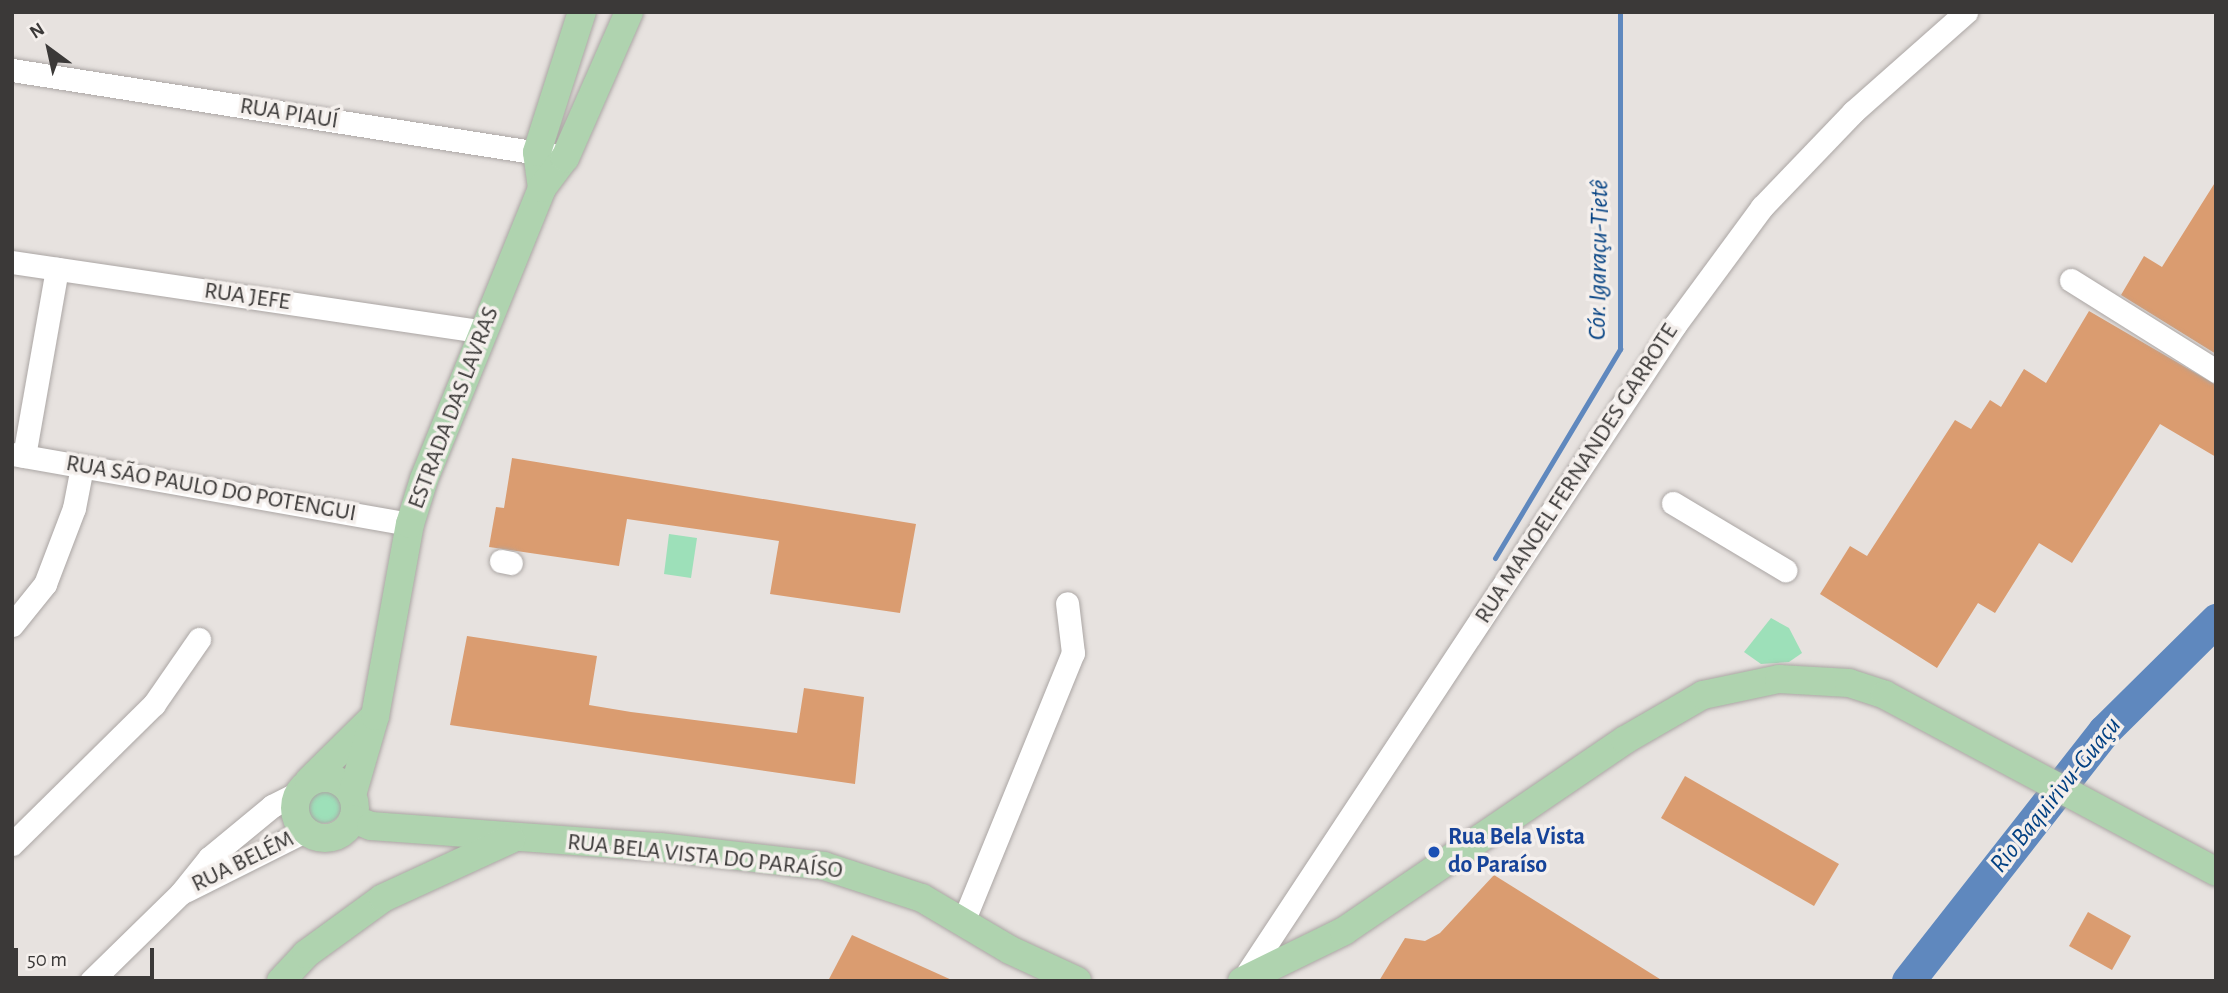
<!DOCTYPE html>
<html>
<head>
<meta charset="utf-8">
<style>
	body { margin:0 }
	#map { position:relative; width:2228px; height:993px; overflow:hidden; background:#e7e2df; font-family:"Alegreya Sans",sans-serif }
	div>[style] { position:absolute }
	.green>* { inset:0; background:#9de0b9 }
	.round { border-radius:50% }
	.stream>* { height:5px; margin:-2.5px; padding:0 2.5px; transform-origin:2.5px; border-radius:2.5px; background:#5f88be }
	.river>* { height:33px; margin:-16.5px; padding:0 16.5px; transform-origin:16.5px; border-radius:16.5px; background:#5f88be }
	.building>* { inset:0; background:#da9c70 }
	.roads { filter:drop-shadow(0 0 2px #aba6a4) drop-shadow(0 0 2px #aba6a4) }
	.minor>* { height:23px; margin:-11.5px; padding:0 11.5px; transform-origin:11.5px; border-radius:11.5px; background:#fff }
	.major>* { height:28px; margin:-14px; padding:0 14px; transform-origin:14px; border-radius:14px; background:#afd3af }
	.major>.ring { margin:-14px; padding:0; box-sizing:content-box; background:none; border:28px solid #afd3af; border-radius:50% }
	.dots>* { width:19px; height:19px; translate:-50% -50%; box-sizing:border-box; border:4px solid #f4efec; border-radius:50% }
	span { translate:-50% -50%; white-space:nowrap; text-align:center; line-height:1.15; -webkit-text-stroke:7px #f4efec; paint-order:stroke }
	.street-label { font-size:24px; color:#3b3938 }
	.transit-label { font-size:24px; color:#164399; font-weight:700 }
	.left { translate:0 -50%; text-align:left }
	.water-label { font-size:26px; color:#024082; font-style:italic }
	.frame { position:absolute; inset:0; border:14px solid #3b3938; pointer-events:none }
	.north { position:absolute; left:14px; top:14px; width:70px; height:70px; -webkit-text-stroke:5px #f4efec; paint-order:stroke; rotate:327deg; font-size:19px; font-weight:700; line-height:28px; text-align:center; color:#3b3938 }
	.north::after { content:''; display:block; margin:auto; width:24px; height:32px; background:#3b3938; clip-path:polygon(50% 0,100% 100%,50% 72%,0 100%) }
	.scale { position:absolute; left:14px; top:948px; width:140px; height:32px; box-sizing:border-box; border:4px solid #3b3938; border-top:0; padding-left:9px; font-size:21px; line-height:24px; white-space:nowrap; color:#3b3938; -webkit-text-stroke:5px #f4efec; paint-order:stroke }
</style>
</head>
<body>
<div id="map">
	<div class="green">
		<div style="clip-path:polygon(669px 534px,697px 538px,691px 578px,664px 574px)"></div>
		<div style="clip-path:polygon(1771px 618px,1789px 628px,1802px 653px,1789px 662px,1761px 664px,1744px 652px)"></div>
		<div class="round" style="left:306px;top:787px;width:36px;height:36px"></div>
	</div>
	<div class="stream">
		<div style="left:1495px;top:558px;width:244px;rotate:-59.1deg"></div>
		<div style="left:1620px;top:349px;width:337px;rotate:-90deg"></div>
	</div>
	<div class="river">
		<div style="left:1908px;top:981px;width:318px;rotate:-51.9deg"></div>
		<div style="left:2104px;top:731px;width:158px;rotate:-44.7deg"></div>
	</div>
	<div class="building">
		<div style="clip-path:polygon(2216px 181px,2216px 354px,2121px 295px,2144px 256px,2162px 267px)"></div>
		<div style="clip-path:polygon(2089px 311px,2216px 385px,2216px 457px,2160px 424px,2072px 563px,2039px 543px,1995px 613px,1978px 603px,1937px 668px,1820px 594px,1850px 546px,1867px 556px,1955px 420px,1971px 429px,1990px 400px,2001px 407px,2024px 369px,2046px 383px)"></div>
		<div style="clip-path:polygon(512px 458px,916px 524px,900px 613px,770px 594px,779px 541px,627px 519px,619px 566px,489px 547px,496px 507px,504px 508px)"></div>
		<div style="clip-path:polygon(467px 636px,597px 656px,589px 705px,631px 712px,797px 733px,804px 688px,864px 697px,855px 784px,450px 725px)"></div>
		<div style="clip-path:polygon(1685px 776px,1839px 864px,1814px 906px,1661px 818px)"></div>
		<div style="clip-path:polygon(1494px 875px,1663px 981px,1379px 981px,1405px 938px,1425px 941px,1440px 933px)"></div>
		<div style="clip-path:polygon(2088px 912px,2131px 936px,2112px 970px,2069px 946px)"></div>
		<div style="clip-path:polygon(852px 935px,954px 981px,828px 981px)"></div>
	</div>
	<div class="roads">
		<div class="minor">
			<div style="left:12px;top:70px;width:546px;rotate:8.96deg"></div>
			<div style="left:12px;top:262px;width:475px;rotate:8.4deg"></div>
			<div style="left:2071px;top:280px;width:171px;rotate:32.1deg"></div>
			<div style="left:12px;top:454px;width:404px;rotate:10deg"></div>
			<div style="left:24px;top:456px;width:190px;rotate:-80deg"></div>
			<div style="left:1673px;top:503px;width:131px;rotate:30.9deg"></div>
			<div style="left:501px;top:561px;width:10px;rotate:11deg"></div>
			<div style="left:12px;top:625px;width:53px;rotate:-51.2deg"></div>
			<div style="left:45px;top:584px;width:81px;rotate:-69.1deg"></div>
			<div style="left:74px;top:508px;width:42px;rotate:-79deg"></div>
			<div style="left:12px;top:844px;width:199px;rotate:-44.6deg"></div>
			<div style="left:154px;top:704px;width:79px;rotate:-55.3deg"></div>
			<div style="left:187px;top:890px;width:132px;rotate:-26.6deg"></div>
			<div style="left:963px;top:922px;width:291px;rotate:-67.8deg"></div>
			<div style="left:1073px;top:653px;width:50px;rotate:-96.8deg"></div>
			<div style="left:91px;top:981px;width:126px;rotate:-44.4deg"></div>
			<div style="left:181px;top:893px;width:45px;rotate:-51.3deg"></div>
			<div style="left:209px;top:858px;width:82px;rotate:-39.5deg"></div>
			<div style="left:272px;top:806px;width:30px;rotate:-27deg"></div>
			<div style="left:1242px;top:981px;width:786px;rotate:-56.57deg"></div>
			<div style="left:1675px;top:325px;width:147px;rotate:-53.6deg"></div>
			<div style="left:1762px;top:207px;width:132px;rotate:-46.2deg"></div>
			<div style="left:1853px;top:112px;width:151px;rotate:-41.5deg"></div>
		</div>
		<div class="major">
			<div style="left:542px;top:188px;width:36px;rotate:-98deg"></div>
			<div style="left:537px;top:152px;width:147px;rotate:-72.2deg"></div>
			<div class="ring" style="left:295px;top:778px;width:32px;height:32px"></div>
			<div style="left:309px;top:781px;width:93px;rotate:-44.6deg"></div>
			<div style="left:352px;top:795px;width:82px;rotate:-73.8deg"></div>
			<div style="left:375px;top:716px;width:195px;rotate:-79.7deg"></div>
			<div style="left:410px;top:524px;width:47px;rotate:-72.7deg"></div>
			<div style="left:424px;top:479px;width:314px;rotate:-67.9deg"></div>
			<div style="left:542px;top:188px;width:38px;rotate:-53deg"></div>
			<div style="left:565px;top:158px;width:159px;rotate:-66.3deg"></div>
			<div style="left:353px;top:819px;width:19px;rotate:21deg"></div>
			<div style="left:371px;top:826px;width:290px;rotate:4.2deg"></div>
			<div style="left:660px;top:847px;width:165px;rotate:6.6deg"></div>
			<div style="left:824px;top:866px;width:103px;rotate:18.1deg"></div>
			<div style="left:922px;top:898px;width:102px;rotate:30.6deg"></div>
			<div style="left:1010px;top:950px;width:74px;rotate:24.8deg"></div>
			<div style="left:281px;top:981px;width:37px;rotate:-47deg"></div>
			<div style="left:306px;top:954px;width:95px;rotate:-36deg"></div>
			<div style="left:383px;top:898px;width:141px;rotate:-24.7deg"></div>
			<div style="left:1242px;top:981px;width:114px;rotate:-26.1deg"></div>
			<div style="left:1344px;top:931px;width:340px;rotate:-34.2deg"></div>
			<div style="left:1625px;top:740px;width:90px;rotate:-30deg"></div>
			<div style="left:1703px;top:695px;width:78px;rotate:-11.9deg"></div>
			<div style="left:1779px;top:679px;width:70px;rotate:3.3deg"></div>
			<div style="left:1849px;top:683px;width:38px;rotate:18deg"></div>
			<div style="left:1885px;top:695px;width:375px;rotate:28.1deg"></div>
		</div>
	</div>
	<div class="dots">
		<div style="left:1434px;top:852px;background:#1a4fb4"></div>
	</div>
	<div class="street-label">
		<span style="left:289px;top:114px;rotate:9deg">RUA PIAUÍ</span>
		<span style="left:247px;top:297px;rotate:8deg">RUA JEFE</span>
		<span style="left:454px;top:408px;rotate:-69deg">ESTRADA DAS LAVRAS</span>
		<span style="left:1577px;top:474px;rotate:-57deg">RUA MANOEL FERNANDES GARROTE</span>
		<span style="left:211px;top:489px;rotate:10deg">RUA SÃO PAULO DO POTENGUI</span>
		<span style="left:705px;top:857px;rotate:6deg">RUA BELA VISTA DO PARAÍSO</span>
		<span style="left:243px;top:862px;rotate:-26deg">RUA BELÉM</span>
	</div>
	<div class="transit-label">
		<span class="left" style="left:1448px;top:852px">Rua Bela Vista<br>do Paraíso</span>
	</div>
	<div class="water-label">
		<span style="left:1599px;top:260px;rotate:-89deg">Cór. Igaraçu-Tietê</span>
		<span style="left:2056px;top:795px;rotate:-51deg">Rio Baquirivu-Guaçu</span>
	</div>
	<div class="frame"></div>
	<div class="north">N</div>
	<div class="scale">50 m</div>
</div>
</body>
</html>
